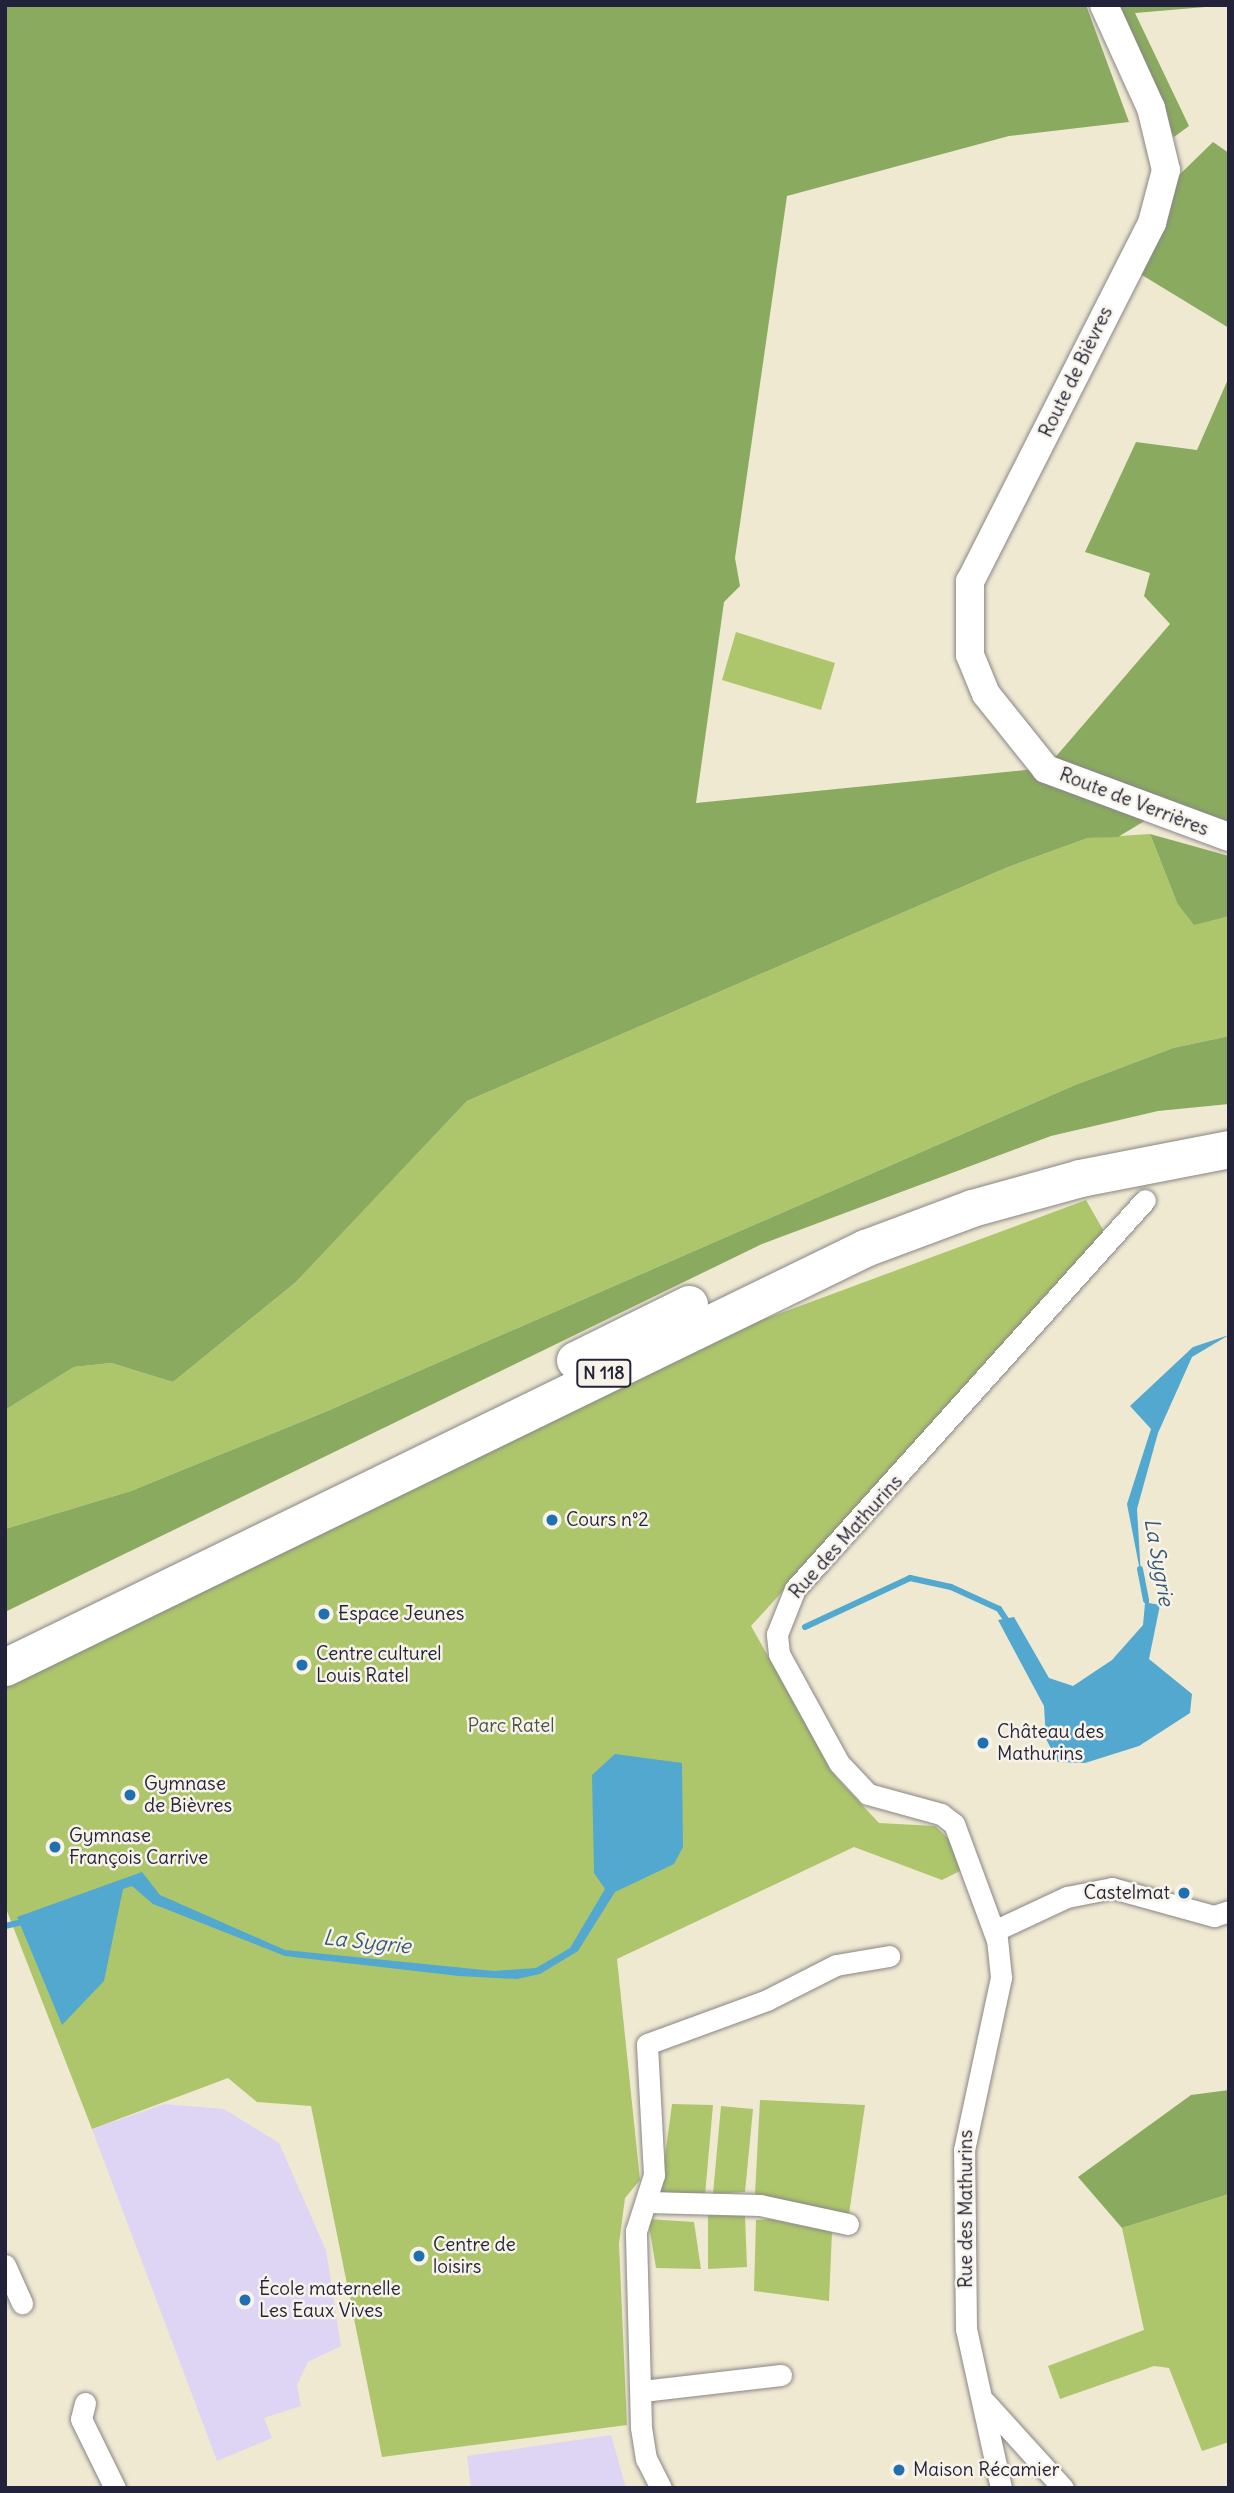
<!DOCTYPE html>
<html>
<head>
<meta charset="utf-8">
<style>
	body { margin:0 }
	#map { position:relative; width:1234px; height:2493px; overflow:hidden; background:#f0e9d2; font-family:Delius,sans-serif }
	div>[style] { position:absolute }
	.built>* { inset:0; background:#ded5f5 }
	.green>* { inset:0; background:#adc66b }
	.forest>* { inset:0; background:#8aab5f }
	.water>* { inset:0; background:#52a8cf }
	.stream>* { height:6px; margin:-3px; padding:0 3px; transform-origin:3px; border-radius:3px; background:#52a8cf }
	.roads { filter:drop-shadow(0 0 2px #898686) drop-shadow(0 0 2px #898686) }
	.street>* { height:21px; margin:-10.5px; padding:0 10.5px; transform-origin:10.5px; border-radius:10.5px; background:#fff }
	.secondary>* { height:28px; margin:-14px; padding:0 14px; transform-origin:14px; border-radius:14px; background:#fff }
	.highway>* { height:37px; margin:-18.5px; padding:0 18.5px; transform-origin:18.5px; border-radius:18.5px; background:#fff }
	.dots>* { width:19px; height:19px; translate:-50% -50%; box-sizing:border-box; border:4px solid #f7f3e8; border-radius:50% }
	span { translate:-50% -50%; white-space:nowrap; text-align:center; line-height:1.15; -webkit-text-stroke:5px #f7f3e8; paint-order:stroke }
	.shield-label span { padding:2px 5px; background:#f7f3e8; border:2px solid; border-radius:5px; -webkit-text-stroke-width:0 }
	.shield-label { font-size:18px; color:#22223b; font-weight:700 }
	.street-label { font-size:19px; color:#22223b }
	.poi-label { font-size:19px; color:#22223b }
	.left { translate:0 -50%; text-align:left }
	.right { translate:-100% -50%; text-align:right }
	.park-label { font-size:19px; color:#4c5349 }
	.water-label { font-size:21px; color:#355876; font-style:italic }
	.frame { position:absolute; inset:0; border:7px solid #22223b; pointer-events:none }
</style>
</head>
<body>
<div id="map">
	<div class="built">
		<div style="clip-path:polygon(165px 2104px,224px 2109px,279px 2143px,326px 2250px,341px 2346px,308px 2362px,297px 2385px,301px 2406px,264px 2418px,272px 2438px,217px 2461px,92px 2129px)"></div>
		<div style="clip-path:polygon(611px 2435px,626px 2488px,471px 2488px,467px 2456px)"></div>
	</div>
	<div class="green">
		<div style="clip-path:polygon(736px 632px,835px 663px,821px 710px,722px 680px)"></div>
		<div style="clip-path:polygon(1150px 834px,1177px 903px,1208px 919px,1229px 916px,1229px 1036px,1173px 1048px,1075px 1085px,325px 1412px,131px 1491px,5px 1529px,5px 1410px,74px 1367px,111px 1363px,173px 1382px,296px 1282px,467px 1101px,1008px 867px,1088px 838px)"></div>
		<div style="clip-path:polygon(1086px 1200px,1106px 1235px,751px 1626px,836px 1777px,879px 1823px,935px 1826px,950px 1840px,962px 1870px,942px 1880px,854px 1847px,617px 1959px,640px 2180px,625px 2198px,619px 2244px,627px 2425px,382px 2457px,311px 2106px,257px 2102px,228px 2078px,92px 2129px,5px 1906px,5px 1685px,762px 1320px)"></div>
		<div style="clip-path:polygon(760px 2100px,865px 2105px,849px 2214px,755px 2194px)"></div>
		<div style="clip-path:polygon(672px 2104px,713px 2105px,705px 2195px,660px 2194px)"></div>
		<div style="clip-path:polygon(721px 2106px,753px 2109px,745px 2192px,713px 2194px)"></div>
		<div style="clip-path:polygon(1229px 2194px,1229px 2442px,1202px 2451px,1169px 2368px,1154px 2366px,1060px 2399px,1048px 2366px,1144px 2330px,1122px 2228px)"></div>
		<div style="clip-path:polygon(708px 2215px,745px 2216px,747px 2267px,708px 2269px)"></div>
		<div style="clip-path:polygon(648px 2219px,694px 2222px,701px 2269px,656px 2268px)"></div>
		<div style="clip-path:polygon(769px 2219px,832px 2232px,829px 2301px,754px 2291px,756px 2220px)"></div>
	</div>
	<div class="forest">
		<div style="clip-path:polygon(5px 5px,1086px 5px,1129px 122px,1009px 136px,787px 196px,735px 558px,740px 586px,724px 602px,696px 803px,1046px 768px,1170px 624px,1144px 596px,1150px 573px,1085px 552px,1136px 442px,1197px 450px,1229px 377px,1229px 825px,1166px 808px,1118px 837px,1088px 838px,1008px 867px,467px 1101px,296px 1282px,173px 1382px,111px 1363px,74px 1367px,5px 1410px)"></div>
		<div style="clip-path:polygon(1113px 5px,1229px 5px,1135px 13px,1189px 126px,1174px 137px)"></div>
		<div style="clip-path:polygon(1213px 142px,1229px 153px,1229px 328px,1137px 272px,1176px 178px)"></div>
		<div style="clip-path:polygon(1150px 834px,1229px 856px,1229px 916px,1194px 925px,1177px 903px)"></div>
		<div style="clip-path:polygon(1229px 1036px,1229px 1104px,1158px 1111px,1051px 1136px,762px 1244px,5px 1612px,5px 1529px,131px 1491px,325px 1412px,1075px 1085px,1173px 1048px)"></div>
		<div style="clip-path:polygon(1229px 2090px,1229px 2194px,1122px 2228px,1078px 2177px,1191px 2095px)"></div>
	</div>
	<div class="water">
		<div style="clip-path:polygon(1229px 1335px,1192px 1357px,1158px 1433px,1137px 1509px,1141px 1576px,1127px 1504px,1151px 1429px,1130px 1406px,1193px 1347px)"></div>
		<div style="clip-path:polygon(1146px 1592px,1149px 1603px,1160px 1605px,1149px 1659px,1192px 1694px,1190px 1713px,1139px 1746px,1085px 1763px,1058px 1762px,1046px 1739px,1044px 1706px,998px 1620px,1014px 1617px,1049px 1678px,1073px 1686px,1112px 1660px,1143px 1625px)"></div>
		<div style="clip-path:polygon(615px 1754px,682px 1763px,683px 1847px,674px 1864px,615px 1892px,578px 1951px,540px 1974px,517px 1979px,459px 1976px,285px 1956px,153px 1904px,132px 1886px,123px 1889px,104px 1981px,62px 2025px,17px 1917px,142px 1872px,160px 1895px,285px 1950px,494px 1971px,536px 1968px,570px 1948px,605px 1889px,594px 1873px,592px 1775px)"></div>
	</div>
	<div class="stream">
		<div style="left:1140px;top:1569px;width:32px;rotate:79deg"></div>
		<div style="left:805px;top:1627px;width:116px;rotate:-25deg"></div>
		<div style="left:910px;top:1578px;width:42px;rotate:12.4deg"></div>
		<div style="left:951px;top:1587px;width:53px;rotate:24.6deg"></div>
		<div style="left:999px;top:1609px;width:18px;rotate:56deg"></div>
		<div style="left:5px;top:1926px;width:23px;rotate:-13deg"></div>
	</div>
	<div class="roads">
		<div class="street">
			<div style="left:994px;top:1931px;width:81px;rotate:-25deg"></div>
			<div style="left:1067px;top:1897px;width:46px;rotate:-11.3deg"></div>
			<div style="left:1112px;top:1888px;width:106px;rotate:15.4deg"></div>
			<div style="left:1214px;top:1916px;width:16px;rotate:-18deg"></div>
			<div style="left:648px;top:2202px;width:112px;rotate:1.5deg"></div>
			<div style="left:760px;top:2205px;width:90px;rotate:12.2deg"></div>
			<div style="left:5px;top:2265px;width:42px;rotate:65.9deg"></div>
			<div style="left:642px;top:2391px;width:140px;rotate:-6.6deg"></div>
			<div style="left:985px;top:2402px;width:116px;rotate:47.8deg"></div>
			<div style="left:85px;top:2403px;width:16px;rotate:104deg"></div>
			<div style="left:81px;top:2419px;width:77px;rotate:63.8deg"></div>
			<div style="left:661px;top:2488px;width:33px;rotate:-117deg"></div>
			<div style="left:646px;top:2459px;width:32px;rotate:-99deg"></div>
			<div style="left:641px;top:2427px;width:196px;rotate:-91.5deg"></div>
			<div style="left:636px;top:2231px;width:59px;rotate:-72.2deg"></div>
			<div style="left:654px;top:2175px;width:131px;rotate:-93.1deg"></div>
			<div style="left:647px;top:2044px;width:128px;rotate:-20.1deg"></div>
			<div style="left:767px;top:2000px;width:77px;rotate:-26.9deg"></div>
			<div style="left:836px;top:1965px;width:54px;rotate:-9.6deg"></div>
			<div style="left:1001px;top:2488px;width:163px;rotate:-102.4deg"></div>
			<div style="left:966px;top:2329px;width:179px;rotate:-90.6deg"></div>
			<div style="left:964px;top:2150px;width:177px;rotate:-77.9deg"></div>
			<div style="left:1001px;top:1977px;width:37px;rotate:-96deg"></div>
			<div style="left:997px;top:1940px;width:124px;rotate:-110.3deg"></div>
			<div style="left:954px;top:1824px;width:16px;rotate:-142deg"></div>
			<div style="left:941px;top:1814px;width:76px;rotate:-164.7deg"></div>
			<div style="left:868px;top:1794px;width:42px;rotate:-133.1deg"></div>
			<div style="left:839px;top:1763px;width:124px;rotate:-118.8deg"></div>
			<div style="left:779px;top:1654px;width:20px;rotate:-96deg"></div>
			<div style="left:777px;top:1634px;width:48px;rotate:-68.2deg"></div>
			<div style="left:795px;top:1589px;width:523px;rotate:-48.02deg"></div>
		</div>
		<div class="secondary">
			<div style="left:1104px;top:5px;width:113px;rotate:65.5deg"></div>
			<div style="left:1151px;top:108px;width:64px;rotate:76.4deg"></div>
			<div style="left:1166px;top:170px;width:55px;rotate:104.8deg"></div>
			<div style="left:1152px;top:223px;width:402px;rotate:116.9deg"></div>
			<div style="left:970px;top:581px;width:74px;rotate:90deg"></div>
			<div style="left:970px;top:655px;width:42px;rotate:67.7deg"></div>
			<div style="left:986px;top:694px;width:96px;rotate:51.3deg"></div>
			<div style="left:1046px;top:769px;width:195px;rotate:20.4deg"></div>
		</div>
		<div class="highway">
			<div style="left:575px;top:1360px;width:127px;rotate:-26.2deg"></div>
			<div style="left:5px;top:1667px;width:957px;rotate:-25.98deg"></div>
			<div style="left:865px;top:1248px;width:114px;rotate:-20.5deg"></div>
			<div style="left:972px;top:1208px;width:112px;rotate:-15.5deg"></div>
			<div style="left:1080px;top:1178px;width:152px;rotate:-11deg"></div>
		</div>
	</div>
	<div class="dots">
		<div style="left:552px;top:1520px;background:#1f6fb2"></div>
		<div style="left:324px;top:1614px;background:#1f6fb2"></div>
		<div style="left:302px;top:1665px;background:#1f6fb2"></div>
		<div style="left:983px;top:1743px;background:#1f6fb2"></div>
		<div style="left:130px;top:1795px;background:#1f6fb2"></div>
		<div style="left:55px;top:1847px;background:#1f6fb2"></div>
		<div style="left:1184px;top:1893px;background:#1f6fb2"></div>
		<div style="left:419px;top:2256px;background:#1f6fb2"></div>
		<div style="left:245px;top:2300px;background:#1f6fb2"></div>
		<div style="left:899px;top:2470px;background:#1f6fb2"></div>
	</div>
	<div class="shield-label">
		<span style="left:604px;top:1373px">N 118</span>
	</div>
	<div class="street-label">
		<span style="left:1076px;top:372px;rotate:-64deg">Route de Bièvres</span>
		<span style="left:1134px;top:802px;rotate:21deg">Route de Verrières</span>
		<span style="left:846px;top:1537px;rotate:-48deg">Rue des Mathurins</span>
		<span style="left:966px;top:2209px;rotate:-90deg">Rue des Mathurins</span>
	</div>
	<div class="poi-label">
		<span class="left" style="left:566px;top:1520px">Cours n°2</span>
		<span class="left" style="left:338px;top:1614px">Espace Jeunes</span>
		<span class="left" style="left:316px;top:1665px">Centre culturel<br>Louis Ratel</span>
		<span class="left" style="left:997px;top:1743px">Château des<br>Mathurins</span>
		<span class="left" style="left:144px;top:1795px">Gymnase<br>de Bièvres</span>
		<span class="left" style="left:69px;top:1847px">Gymnase<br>François Carrive</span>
		<span class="right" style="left:1170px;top:1893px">Castelmat</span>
		<span class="left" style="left:433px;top:2256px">Centre de<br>loisirs</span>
		<span class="left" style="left:259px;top:2300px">École maternelle<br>Les Eaux Vives</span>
		<span class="left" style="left:913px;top:2470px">Maison Récamier</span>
	</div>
	<div class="park-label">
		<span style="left:511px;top:1726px">Parc Ratel</span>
	</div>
	<div class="water-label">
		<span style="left:1159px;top:1562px;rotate:80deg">La Sygrie</span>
		<span style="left:367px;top:1942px;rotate:6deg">La Sygrie</span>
	</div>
	<div class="frame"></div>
</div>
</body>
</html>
